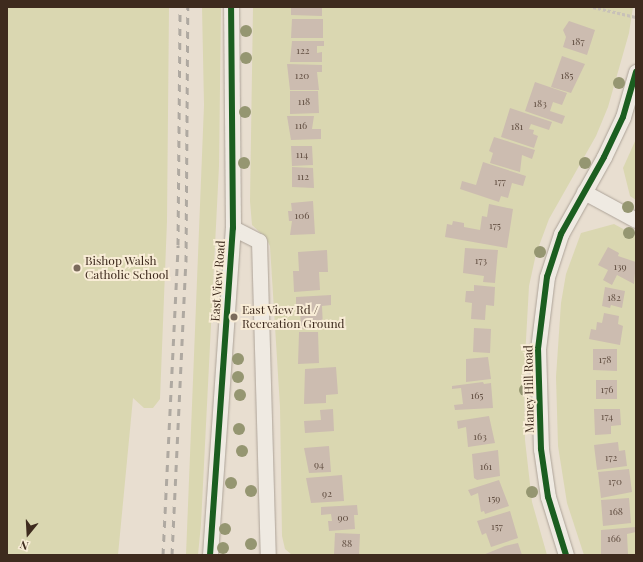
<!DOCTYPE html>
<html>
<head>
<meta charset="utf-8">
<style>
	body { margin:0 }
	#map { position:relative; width:643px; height:562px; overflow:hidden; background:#e8ded0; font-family:"Playfair Display",serif }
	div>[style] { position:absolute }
	.green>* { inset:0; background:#dad7b1 }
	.building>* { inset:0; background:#ccbcb0 }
	.path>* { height:2.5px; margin-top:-1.25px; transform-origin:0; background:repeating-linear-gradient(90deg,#c8c1b8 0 3px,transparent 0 5px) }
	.roads { filter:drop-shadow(0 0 1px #ada398) drop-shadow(0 0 1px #ada398) }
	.minor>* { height:15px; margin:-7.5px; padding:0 7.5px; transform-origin:7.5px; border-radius:7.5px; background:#efeae2 }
	.rail>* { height:3px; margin-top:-1.5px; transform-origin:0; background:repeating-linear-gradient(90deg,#afa9a1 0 7px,transparent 0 14px) }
	.cycleway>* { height:6px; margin:-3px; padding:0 3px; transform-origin:3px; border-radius:3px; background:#1b5e20 }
	.trees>* { width:12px; height:12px; margin:-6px; border-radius:50%; background:#959671 }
	.dots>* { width:11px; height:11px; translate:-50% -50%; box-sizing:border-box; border:2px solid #f8ecd6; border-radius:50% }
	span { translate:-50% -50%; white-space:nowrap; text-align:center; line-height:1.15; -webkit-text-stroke:4px #f8ecd6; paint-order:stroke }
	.number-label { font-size:10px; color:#624f42 }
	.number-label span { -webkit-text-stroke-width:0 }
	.poi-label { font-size:12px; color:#3e2b1e }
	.left { translate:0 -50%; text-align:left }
	.street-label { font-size:12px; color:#3e2b1e }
	.frame { position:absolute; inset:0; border:8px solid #3e2b1e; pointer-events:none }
	.north { position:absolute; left:8px; top:514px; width:40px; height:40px; -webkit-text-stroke:3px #f8ecd6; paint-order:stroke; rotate:198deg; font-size:11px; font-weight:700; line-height:16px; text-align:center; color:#3e2b1e }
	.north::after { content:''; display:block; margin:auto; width:14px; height:18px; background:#3e2b1e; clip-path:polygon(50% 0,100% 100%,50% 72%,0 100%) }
</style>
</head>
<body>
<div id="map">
	<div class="green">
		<div style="clip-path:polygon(7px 7px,169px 7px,167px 221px,160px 399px,153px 408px,144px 408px,133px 398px,118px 555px,7px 555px)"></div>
		<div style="clip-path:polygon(202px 7px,221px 7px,219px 166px,201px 524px,198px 555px,186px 555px,204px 105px)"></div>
		<div style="clip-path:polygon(253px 7px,633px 7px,629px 33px,608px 107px,596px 136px,549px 219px,536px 254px,529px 286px,524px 376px,525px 440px,532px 502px,547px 555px,292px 555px,285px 549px,282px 536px,280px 407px,270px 246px,266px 238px,252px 225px,250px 201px)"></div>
		<div style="clip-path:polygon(636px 139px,636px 200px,630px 196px,623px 168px)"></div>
		<div style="clip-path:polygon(614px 224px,636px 236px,636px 555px,584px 555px,567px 503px,558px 446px,556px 377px,561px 303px,566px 274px,581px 233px)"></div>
	</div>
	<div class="building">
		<div style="clip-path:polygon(291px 7px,322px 7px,322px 16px,291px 15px)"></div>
		<div style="clip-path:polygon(292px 19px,323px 19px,323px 38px,291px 38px)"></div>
		<div style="clip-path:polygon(569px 21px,595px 30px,587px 55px,563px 47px,566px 37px,563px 30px)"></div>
		<div style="clip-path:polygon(292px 41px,324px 41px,324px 46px,317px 46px,317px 53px,322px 52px,322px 62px,290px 62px)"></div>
		<div style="clip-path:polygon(562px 56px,585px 64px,571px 93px,551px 87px)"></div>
		<div style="clip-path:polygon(287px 64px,322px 65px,322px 72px,317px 72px,319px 90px,290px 90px)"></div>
		<div style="clip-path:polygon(535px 82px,567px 93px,562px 105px,553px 102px,550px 111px,565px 116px,562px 124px,525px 111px)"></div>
		<div style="clip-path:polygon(290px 91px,318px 91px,319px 113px,290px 114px)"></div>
		<div style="clip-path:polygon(510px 108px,552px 122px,549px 130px,531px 124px,529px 129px,534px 130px,533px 134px,538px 136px,534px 148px,501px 137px)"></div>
		<div style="clip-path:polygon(287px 116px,314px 116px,312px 129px,321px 129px,321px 139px,291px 140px)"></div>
		<div style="clip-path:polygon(494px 137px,535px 150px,532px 159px,522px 155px,520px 172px,490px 163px,493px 153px,489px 151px)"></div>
		<div style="clip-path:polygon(291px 146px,312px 146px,313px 165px,292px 166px)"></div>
		<div style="clip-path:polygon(483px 162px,526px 176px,523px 186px,512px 183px,508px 198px,501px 196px,499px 202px,460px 189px,462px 181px,476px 185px)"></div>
		<div style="clip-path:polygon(292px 167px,313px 168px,314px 188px,292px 187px)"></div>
		<div style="clip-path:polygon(313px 201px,315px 234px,290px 235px,292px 221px,289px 221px,288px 211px,292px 211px,291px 203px)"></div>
		<div style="clip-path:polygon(489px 204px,513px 209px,507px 248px,445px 237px,447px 224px,452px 225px,453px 221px,464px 223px,464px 227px,480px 230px,482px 216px,487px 217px)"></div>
		<div style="clip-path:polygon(608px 247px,619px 253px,618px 256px,636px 262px,634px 284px,617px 275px,612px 285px,603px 280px,608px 270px,598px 265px)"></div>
		<div style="clip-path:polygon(465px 248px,498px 250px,495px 283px,483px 282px,484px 276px,463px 273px)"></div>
		<div style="clip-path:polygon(327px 250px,328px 272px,319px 272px,320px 290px,294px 292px,293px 271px,299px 271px,298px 252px)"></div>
		<div style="clip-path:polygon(474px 285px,495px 287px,494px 306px,486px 305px,485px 320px,471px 319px,472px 303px,465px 302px,466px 291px,474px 291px)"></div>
		<div style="clip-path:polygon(605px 287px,625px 291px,622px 308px,611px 305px,610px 308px,602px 306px)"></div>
		<div style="clip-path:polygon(331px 295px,331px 305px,322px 306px,323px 328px,301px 329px,300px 308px,296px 308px,296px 297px)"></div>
		<div style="clip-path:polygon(604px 313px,619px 316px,618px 324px,623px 326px,620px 345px,589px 339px,591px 329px,596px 330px,597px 322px,602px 323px)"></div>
		<div style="clip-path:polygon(474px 328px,491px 329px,490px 353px,473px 352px)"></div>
		<div style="clip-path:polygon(299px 332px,318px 332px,319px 363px,298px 364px)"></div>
		<div style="clip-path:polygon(593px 349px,617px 349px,617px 371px,593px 370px)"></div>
		<div style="clip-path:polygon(488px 357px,491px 379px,466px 382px,466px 359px)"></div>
		<div style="clip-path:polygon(336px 367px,338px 394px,326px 395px,326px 403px,304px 404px,305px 369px)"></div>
		<div style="clip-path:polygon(596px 380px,617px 380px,617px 399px,596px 399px)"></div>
		<div style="clip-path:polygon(483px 382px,484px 384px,491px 383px,493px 408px,455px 410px,454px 405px,463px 404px,461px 388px,452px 389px,452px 386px)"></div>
		<div style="clip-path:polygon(333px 409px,334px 431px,305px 433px,304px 421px,321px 420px,320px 410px)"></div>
		<div style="clip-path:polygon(594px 409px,620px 409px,621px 425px,611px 426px,611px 434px,595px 435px)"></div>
		<div style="clip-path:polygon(489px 416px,495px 443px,468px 447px,466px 427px,458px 429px,457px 421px)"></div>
		<div style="clip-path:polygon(618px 442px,619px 451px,625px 450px,627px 466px,597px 470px,594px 445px)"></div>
		<div style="clip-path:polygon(329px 446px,331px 472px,309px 473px,304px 448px)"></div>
		<div style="clip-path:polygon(498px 450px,500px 476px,477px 480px,474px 478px,472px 454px)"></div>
		<div style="clip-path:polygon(629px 469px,632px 492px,601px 498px,598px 472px)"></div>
		<div style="clip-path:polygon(342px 475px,344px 501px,311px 503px,306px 478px)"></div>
		<div style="clip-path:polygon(499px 480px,509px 506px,485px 514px,484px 511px,481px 512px,478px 493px,471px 496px,468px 490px)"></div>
		<div style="clip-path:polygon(629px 498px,631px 523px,603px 526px,601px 500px)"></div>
		<div style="clip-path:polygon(357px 505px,358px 515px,354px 515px,355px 529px,329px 531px,328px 521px,332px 521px,331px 514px,321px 515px,321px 507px)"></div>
		<div style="clip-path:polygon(510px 511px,518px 538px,491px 547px,486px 533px,482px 535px,477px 521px)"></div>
		<div style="clip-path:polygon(636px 527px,636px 532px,627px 534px,628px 554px,601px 555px,601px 530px)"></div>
		<div style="clip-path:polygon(335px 533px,360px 534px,359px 555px,334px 555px)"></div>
		<div style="clip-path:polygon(518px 543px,522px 555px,483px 555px,505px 546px)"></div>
	</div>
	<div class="path">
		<div style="left:593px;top:7px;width:44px;rotate:13.1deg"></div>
	</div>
	<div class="roads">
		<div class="minor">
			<div style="left:584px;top:192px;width:59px;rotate:28.3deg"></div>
			<div style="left:233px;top:228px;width:29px;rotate:27deg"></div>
			<div style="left:259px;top:241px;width:314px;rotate:88.4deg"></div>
			<div style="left:210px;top:555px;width:328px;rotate:-86deg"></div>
			<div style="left:233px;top:228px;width:221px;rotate:-90.5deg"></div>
			<div style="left:566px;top:555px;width:61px;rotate:-107.2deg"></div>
			<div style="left:548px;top:497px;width:49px;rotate:-98.3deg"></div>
			<div style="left:541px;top:449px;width:100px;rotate:-91.7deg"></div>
			<div style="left:538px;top:349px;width:73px;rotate:-82.9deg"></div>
			<div style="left:547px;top:277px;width:45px;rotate:-72deg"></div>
			<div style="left:561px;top:234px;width:88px;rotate:-60.8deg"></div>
			<div style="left:604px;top:157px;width:44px;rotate:-64.6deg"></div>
			<div style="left:623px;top:117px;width:47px;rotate:-73.9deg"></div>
		</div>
	</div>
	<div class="rail">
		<div style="left:163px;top:555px;width:310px;rotate:-87.2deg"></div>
		<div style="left:178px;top:245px;width:238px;rotate:-89.5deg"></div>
		<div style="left:172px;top:555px;width:293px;rotate:-87.3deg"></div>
		<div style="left:186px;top:262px;width:255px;rotate:-89.6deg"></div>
	</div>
	<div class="cycleway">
		<div style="left:210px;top:555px;width:328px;rotate:-86deg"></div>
		<div style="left:233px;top:228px;width:221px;rotate:-90.5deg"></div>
		<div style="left:566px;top:555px;width:61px;rotate:-107.2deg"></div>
		<div style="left:548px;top:497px;width:49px;rotate:-98.3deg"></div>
		<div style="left:541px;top:449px;width:100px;rotate:-91.7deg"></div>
		<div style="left:538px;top:349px;width:73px;rotate:-82.9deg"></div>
		<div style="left:547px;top:277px;width:45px;rotate:-72deg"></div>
		<div style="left:561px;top:234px;width:88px;rotate:-60.8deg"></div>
		<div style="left:604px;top:157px;width:44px;rotate:-64.6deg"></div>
		<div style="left:623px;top:117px;width:47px;rotate:-73.9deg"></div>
	</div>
	<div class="trees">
		<div style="left:246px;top:31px"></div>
		<div style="left:246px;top:58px"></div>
		<div style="left:619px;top:83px"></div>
		<div style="left:245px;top:112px"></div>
		<div style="left:244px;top:163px"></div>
		<div style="left:585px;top:163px"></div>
		<div style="left:628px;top:207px"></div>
		<div style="left:629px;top:233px"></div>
		<div style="left:540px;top:252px"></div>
		<div style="left:238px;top:359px"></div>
		<div style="left:238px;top:377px"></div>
		<div style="left:525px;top:390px"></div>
		<div style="left:240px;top:395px"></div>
		<div style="left:239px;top:429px"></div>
		<div style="left:242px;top:451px"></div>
		<div style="left:231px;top:483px"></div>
		<div style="left:251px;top:491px"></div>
		<div style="left:532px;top:492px"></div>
		<div style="left:225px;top:529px"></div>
		<div style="left:251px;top:544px"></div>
		<div style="left:223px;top:548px"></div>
	</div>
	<div class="dots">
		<div style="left:77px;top:268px;background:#7a6a5c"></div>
		<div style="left:234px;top:317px;background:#7a6a5c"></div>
	</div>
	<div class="number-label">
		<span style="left:578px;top:42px">187</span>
		<span style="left:303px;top:51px">122</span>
		<span style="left:302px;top:76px">120</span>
		<span style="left:567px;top:76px">185</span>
		<span style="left:304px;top:102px">118</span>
		<span style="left:540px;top:104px">183</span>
		<span style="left:301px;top:126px">116</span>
		<span style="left:517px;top:127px">181</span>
		<span style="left:302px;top:155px">114</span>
		<span style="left:303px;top:177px">112</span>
		<span style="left:500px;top:182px">177</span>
		<span style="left:302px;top:216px">106</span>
		<span style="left:495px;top:226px">175</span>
		<span style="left:481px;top:261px">173</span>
		<span style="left:620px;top:267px">139</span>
		<span style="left:614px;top:298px">182</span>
		<span style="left:605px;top:360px">178</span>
		<span style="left:607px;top:390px">176</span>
		<span style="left:477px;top:396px">165</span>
		<span style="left:607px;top:417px">174</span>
		<span style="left:480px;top:437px">163</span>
		<span style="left:611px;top:458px">172</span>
		<span style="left:319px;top:465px">94</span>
		<span style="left:486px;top:467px">161</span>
		<span style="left:615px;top:482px">170</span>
		<span style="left:327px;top:494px">92</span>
		<span style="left:494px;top:499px">159</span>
		<span style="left:616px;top:512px">168</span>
		<span style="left:343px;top:518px">90</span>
		<span style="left:497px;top:527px">157</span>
		<span style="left:614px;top:539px">166</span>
		<span style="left:347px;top:544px">88</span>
	</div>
	<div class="poi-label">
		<span class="left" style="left:85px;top:268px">Bishop Walsh<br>Catholic School</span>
		<span class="left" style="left:242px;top:317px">East View Rd /<br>Recreation Ground</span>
	</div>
	<div class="street-label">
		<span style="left:218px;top:281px;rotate:-86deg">East View Road</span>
		<span style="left:529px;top:389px;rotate:-91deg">Maney Hill Road</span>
	</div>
	<div class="frame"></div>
	<div class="north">N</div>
</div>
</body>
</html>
